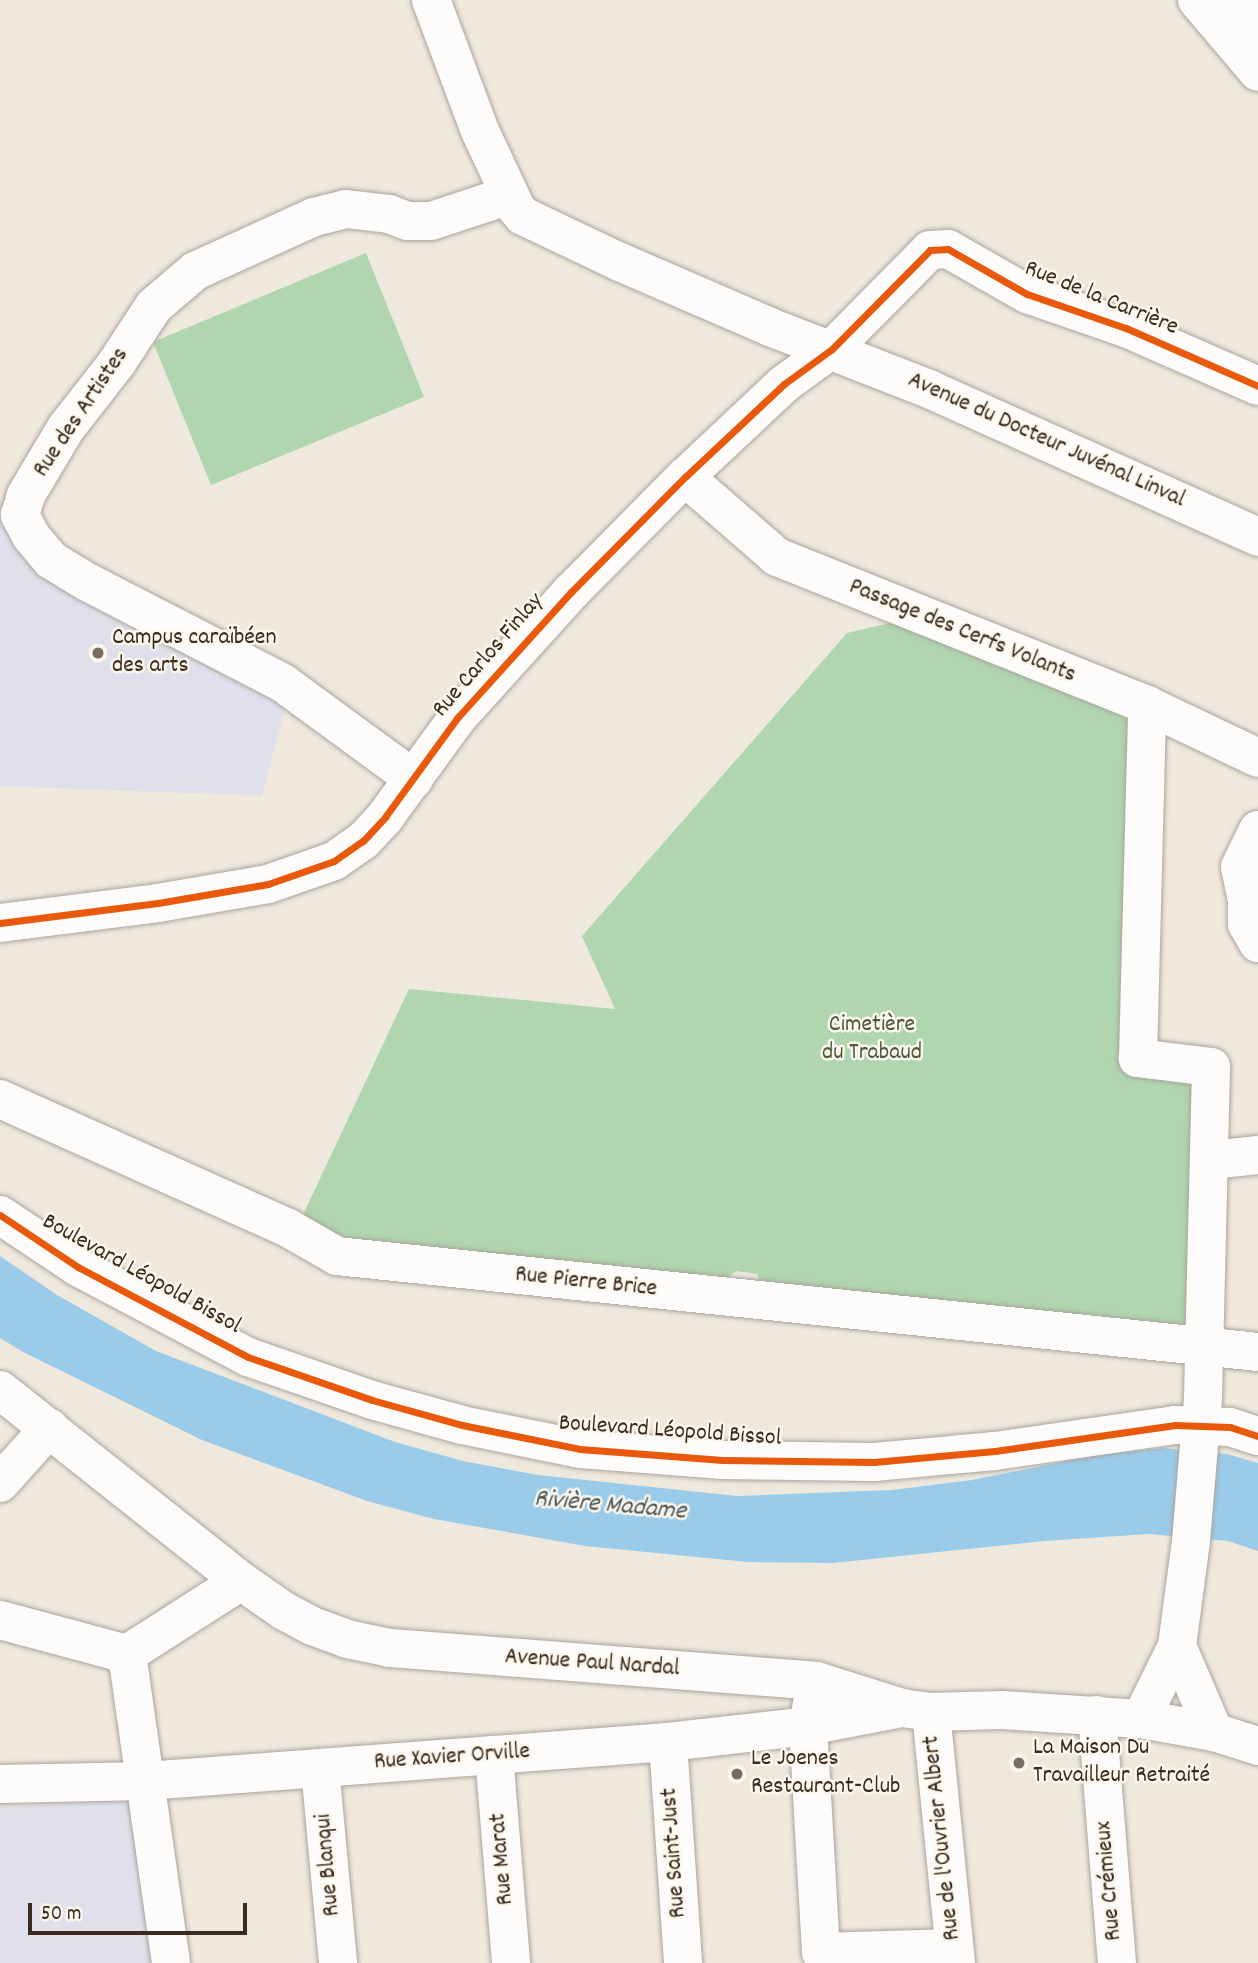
<!DOCTYPE html>
<html>
<head>
<meta charset="utf-8">
<style>
	body { margin:0 }
	#map { position:relative; width:1258px; height:1963px; overflow:hidden; background:#efe8dd; font-family:Dekko,sans-serif }
	div>[style] { position:absolute }
	.built>* { inset:0; background:#e0e0ec }
	.green>* { inset:0; background:#afd6ae }
	.water>* { inset:0; background:#9accea }
	.roads { filter:drop-shadow(0 0 2px #aba49d) drop-shadow(0 0 2px #aba49d) }
	.minor>* { height:38px; margin:-19px; padding:0 19px; transform-origin:19px; border-radius:19px; background:#fdfcfa }
	.major>* { height:38px; margin:-19px; padding:0 19px; transform-origin:19px; border-radius:19px; background:#fdfcfa }
	.highway>* { height:38px; margin:-19px; padding:0 19px; transform-origin:19px; border-radius:19px; background:#fdfcfa }
	.cycleway>* { height:7px; margin:-3.5px; padding:0 3.5px; transform-origin:3.5px; border-radius:3.5px; background:#e8590c }
	.dots>* { width:19px; height:19px; translate:-50% -50%; box-sizing:border-box; border:4px solid #fbf7ec; border-radius:50% }
	span { translate:-50% -50%; white-space:nowrap; text-align:center; line-height:1.15; -webkit-text-stroke:5px #fbf7ec; paint-order:stroke }
	.street-label { font-size:24px; color:#3b2a1e }
	.poi-label { font-size:24px; color:#3b2a1e }
	.left { translate:0 -50%; text-align:left }
	.park-label { font-size:24px; color:#4e593e }
	.water-label { font-size:26px; color:#4d575d; font-style:italic }
	.scale { position:absolute; left:28px; top:1903px; width:219px; height:32px; box-sizing:border-box; border:4px solid #3b2a1e; border-top:0; padding-left:9px; font-size:21px; line-height:24px; white-space:nowrap; color:#3b2a1e; -webkit-text-stroke:5px #fbf7ec; paint-order:stroke }
</style>
</head>
<body>
<div id="map">
	<div class="built">
		<div style="clip-path:polygon(0 506px,25px 552px,288px 696px,262px 796px,0 786px)"></div>
		<div style="clip-path:polygon(132px 1801px,158px 1963px,0 1963px,0 1807px)"></div>
	</div>
	<div class="green">
		<div style="clip-path:polygon(366px 253px,424px 397px,211px 485px,153px 342px)"></div>
		<div style="clip-path:polygon(899px 621px,1139px 720px,1130px 1064px,1202px 1074px,1193px 1333px,764px 1290px,757px 1274px,736px 1271px,718px 1286px,338px 1244px,302px 1217px,409px 989px,615px 1009px,582px 936px,847px 633px)"></div>
	</div>
	<div class="water">
		<div style="clip-path:polygon(0 1256px,57px 1295px,156px 1351px,395px 1442px,463px 1461px,538px 1475px,737px 1496px,892px 1490px,972px 1480px,1097px 1455px,1163px 1448px,1227px 1454px,1258px 1463px,1258px 1551px,1228px 1541px,1149px 1534px,1044px 1541px,833px 1563px,748px 1562px,585px 1546px,434px 1519px,367px 1501px,202px 1440px,23px 1352px,0 1338px)"></div>
	</div>
	<div class="roads">
		<div class="minor">
			<div style="left:431px;top:0;width:140px;rotate:69.5deg"></div>
			<div style="left:480px;top:131px;width:85px;rotate:64.9deg"></div>
			<div style="left:516px;top:208px;width:11px;rotate:49deg"></div>
			<div style="left:523px;top:216px;width:107px;rotate:25.4deg"></div>
			<div style="left:620px;top:262px;width:163px;rotate:23.4deg"></div>
			<div style="left:770px;top:327px;width:171px;rotate:21.3deg"></div>
			<div style="left:929px;top:389px;width:361px;rotate:24.2deg"></div>
			<div style="left:685px;top:477px;width:122px;rotate:41deg"></div>
			<div style="left:777px;top:557px;width:399px;rotate:21.8deg"></div>
			<div style="left:1147px;top:705px;width:123px;rotate:25.5deg"></div>
			<div style="left:414px;top:779px;width:162px;rotate:-143.8deg"></div>
			<div style="left:283px;top:683px;width:220px;rotate:-152.7deg"></div>
			<div style="left:87px;top:582px;width:42px;rotate:-148.6deg"></div>
			<div style="left:51px;top:560px;width:31px;rotate:-130deg"></div>
			<div style="left:31px;top:536px;width:24px;rotate:-118deg"></div>
			<div style="left:20px;top:515px;width:21px;rotate:-73deg"></div>
			<div style="left:26px;top:495px;width:78px;rotate:-59.2deg"></div>
			<div style="left:66px;top:428px;width:81px;rotate:-52deg"></div>
			<div style="left:116px;top:364px;width:69px;rotate:-56.8deg"></div>
			<div style="left:154px;top:306px;width:54px;rotate:-40.5deg"></div>
			<div style="left:195px;top:271px;width:131px;rotate:-24.4deg"></div>
			<div style="left:314px;top:217px;width:33px;rotate:-14deg"></div>
			<div style="left:346px;top:209px;width:43px;rotate:6.6deg"></div>
			<div style="left:389px;top:214px;width:19px;rotate:21deg"></div>
			<div style="left:407px;top:221px;width:24px"></div>
			<div style="left:431px;top:221px;width:83px;rotate:-18.2deg"></div>
			<div style="left:1258px;top:830px;width:41px;rotate:115.9deg"></div>
			<div style="left:1240px;top:867px;width:35px;rotate:78deg"></div>
			<div style="left:1247px;top:901px;width:23px;rotate:90deg"></div>
			<div style="left:1247px;top:924px;width:22px;rotate:60deg"></div>
			<div style="left:0;top:923px;width:159px;rotate:-7.2deg"></div>
			<div style="left:158px;top:903px;width:112px;rotate:-9.8deg"></div>
			<div style="left:268px;top:884px;width:70px;rotate:-19.2deg"></div>
			<div style="left:334px;top:861px;width:35px;rotate:-35deg"></div>
			<div style="left:363px;top:841px;width:33px;rotate:-47deg"></div>
			<div style="left:385px;top:817px;width:124px;rotate:-53.9deg"></div>
			<div style="left:458px;top:717px;width:169px;rotate:-47.9deg"></div>
			<div style="left:571px;top:592px;width:162px;rotate:-45.3deg"></div>
			<div style="left:685px;top:477px;width:136px;rotate:-43.2deg"></div>
			<div style="left:784px;top:384px;width:59px;rotate:-36.1deg"></div>
			<div style="left:832px;top:349px;width:139px;rotate:-45.3deg"></div>
			<div style="left:930px;top:250px;width:18px;rotate:-3deg"></div>
			<div style="left:948px;top:249px;width:91px;rotate:29.7deg"></div>
			<div style="left:1027px;top:294px;width:105px;rotate:19deg"></div>
			<div style="left:1126px;top:328px;width:144px;rotate:23.7deg"></div>
			<div style="left:0;top:1099px;width:316px;rotate:24.1deg"></div>
			<div style="left:288px;top:1228px;width:56px;rotate:29.7deg"></div>
			<div style="left:337px;top:1256px;width:926px;rotate:5.95deg"></div>
			<div style="left:1211px;top:1160px;width:47px;rotate:-6.1deg"></div>
			<div style="left:0;top:1215px;width:94px;rotate:33.7deg"></div>
			<div style="left:78px;top:1267px;width:192px;rotate:27.9deg"></div>
			<div style="left:248px;top:1357px;width:131px;rotate:19.1deg"></div>
			<div style="left:372px;top:1400px;width:93px;rotate:15.5deg"></div>
			<div style="left:462px;top:1425px;width:120px;rotate:11.5deg"></div>
			<div style="left:580px;top:1449px;width:143px;rotate:4.4deg"></div>
			<div style="left:723px;top:1460px;width:151px;rotate:0.8deg"></div>
			<div style="left:874px;top:1462px;width:121px;rotate:-5.2deg"></div>
			<div style="left:995px;top:1451px;width:182px;rotate:-8.2deg"></div>
			<div style="left:1175px;top:1425px;width:55px;rotate:2.1deg"></div>
			<div style="left:1230px;top:1427px;width:29px;rotate:18deg"></div>
			<div style="left:0;top:1483px;width:74px;rotate:-48.3deg"></div>
			<div style="left:0;top:1620px;width:131px;rotate:15deg"></div>
			<div style="left:1177px;top:1646px;width:94px;rotate:66.7deg"></div>
			<div style="left:816px;top:1681px;width:46px;rotate:100.1deg"></div>
			<div style="left:808px;top:1726px;width:226px;rotate:86.7deg"></div>
			<div style="left:821px;top:1952px;width:133px;rotate:-1.7deg"></div>
			<div style="left:931px;top:1712px;width:252px;rotate:84.3deg"></div>
			<div style="left:1097px;top:1715px;width:249px;rotate:85.4deg"></div>
			<div style="left:1141px;top:1719px;width:81px;rotate:-63.7deg"></div>
			<div style="left:1177px;top:1646px;width:106px;rotate:-82.4deg"></div>
			<div style="left:1191px;top:1541px;width:144px;rotate:-85.2deg"></div>
			<div style="left:1203px;top:1397px;width:330px;rotate:-88.6deg"></div>
			<div style="left:1211px;top:1067px;width:74px;rotate:-173deg"></div>
			<div style="left:1138px;top:1058px;width:353px;rotate:-88.5deg"></div>
			<div style="left:668px;top:1742px;width:222px;rotate:86.1deg"></div>
			<div style="left:494px;top:1755px;width:209px;rotate:85.3deg"></div>
			<div style="left:320px;top:1768px;width:196px;rotate:84.7deg"></div>
			<div style="left:171px;top:1963px;width:312px;rotate:-98.1deg"></div>
			<div style="left:127px;top:1654px;width:135px;rotate:-32.6deg"></div>
		</div>
		<div class="major">
			<div style="left:0;top:1390px;width:308px;rotate:38.4deg"></div>
			<div style="left:241px;top:1581px;width:52px;rotate:34.9deg"></div>
			<div style="left:284px;top:1611px;width:32px;rotate:28deg"></div>
			<div style="left:312px;top:1626px;width:37px;rotate:20deg"></div>
			<div style="left:347px;top:1639px;width:44px;rotate:11.8deg"></div>
			<div style="left:390px;top:1648px;width:427px;rotate:4.4deg"></div>
			<div style="left:816px;top:1681px;width:90px;rotate:17.4deg"></div>
			<div style="left:902px;top:1708px;width:29px;rotate:8deg"></div>
			<div style="left:931px;top:1712px;width:71px;rotate:-1.6deg"></div>
			<div style="left:1002px;top:1710px;width:139px;rotate:3.7deg"></div>
			<div style="left:1141px;top:1719px;width:74px;rotate:10.1deg"></div>
			<div style="left:1214px;top:1732px;width:46px;rotate:17.7deg"></div>
			<div style="left:0;top:1784px;width:146px;rotate:-1.2deg"></div>
			<div style="left:146px;top:1781px;width:523px;rotate:-4.27deg"></div>
			<div style="left:668px;top:1742px;width:141px;rotate:-6.5deg"></div>
			<div style="left:808px;top:1726px;width:90px;rotate:-10.9deg"></div>
		</div>
		<div class="highway">
			<div style="left:1197px;top:0;width:94px;rotate:49.7deg"></div>
			<div style="left:1239px;top:0;width:31px;rotate:52deg"></div>
		</div>
	</div>
	<div class="cycleway">
		<div style="left:0;top:923px;width:159px;rotate:-7.2deg"></div>
		<div style="left:158px;top:903px;width:112px;rotate:-9.8deg"></div>
		<div style="left:268px;top:884px;width:70px;rotate:-19.2deg"></div>
		<div style="left:334px;top:861px;width:35px;rotate:-35deg"></div>
		<div style="left:363px;top:841px;width:33px;rotate:-47deg"></div>
		<div style="left:385px;top:817px;width:124px;rotate:-53.9deg"></div>
		<div style="left:458px;top:717px;width:169px;rotate:-47.9deg"></div>
		<div style="left:571px;top:592px;width:162px;rotate:-45.3deg"></div>
		<div style="left:685px;top:477px;width:136px;rotate:-43.2deg"></div>
		<div style="left:784px;top:384px;width:59px;rotate:-36.1deg"></div>
		<div style="left:832px;top:349px;width:139px;rotate:-45.3deg"></div>
		<div style="left:930px;top:250px;width:18px;rotate:-3deg"></div>
		<div style="left:948px;top:249px;width:91px;rotate:29.7deg"></div>
		<div style="left:1027px;top:294px;width:105px;rotate:19deg"></div>
		<div style="left:1126px;top:328px;width:144px;rotate:23.7deg"></div>
		<div style="left:0;top:1215px;width:94px;rotate:33.7deg"></div>
		<div style="left:78px;top:1267px;width:192px;rotate:27.9deg"></div>
		<div style="left:248px;top:1357px;width:131px;rotate:19.1deg"></div>
		<div style="left:372px;top:1400px;width:93px;rotate:15.5deg"></div>
		<div style="left:462px;top:1425px;width:120px;rotate:11.5deg"></div>
		<div style="left:580px;top:1449px;width:143px;rotate:4.4deg"></div>
		<div style="left:723px;top:1460px;width:151px;rotate:0.8deg"></div>
		<div style="left:874px;top:1462px;width:121px;rotate:-5.2deg"></div>
		<div style="left:995px;top:1451px;width:182px;rotate:-8.2deg"></div>
		<div style="left:1175px;top:1425px;width:55px;rotate:2.1deg"></div>
		<div style="left:1230px;top:1427px;width:29px;rotate:18deg"></div>
	</div>
	<div class="dots">
		<div style="left:98px;top:653px;background:#7a6c61"></div>
		<div style="left:1019px;top:1763px;background:#7a6c61"></div>
		<div style="left:737px;top:1774px;background:#7a6c61"></div>
	</div>
	<div class="street-label">
		<span style="left:1101px;top:299px;rotate:22deg">Rue de la Carrière</span>
		<span style="left:82px;top:413px;rotate:-56deg">Rue des Artistes</span>
		<span style="left:1046px;top:441px;rotate:24deg">Avenue du Docteur Juvénal Linval</span>
		<span style="left:962px;top:632px;rotate:22deg">Passage des Cerfs Volants</span>
		<span style="left:489px;top:656px;rotate:-49deg">Rue Carlos Finlay</span>
		<span style="left:141px;top:1275px;rotate:29deg">Boulevard Léopold Bissol</span>
		<span style="left:586px;top:1283px;rotate:6deg">Rue Pierre Brice</span>
		<span style="left:670px;top:1432px;rotate:4deg">Boulevard Léopold Bissol</span>
		<span style="left:592px;top:1664px;rotate:4deg">Avenue Paul Nardal</span>
		<span style="left:452px;top:1758px;rotate:-4deg">Rue Xavier Orville</span>
		<span style="left:943px;top:1838px;rotate:-96deg">Rue de l'Ouvrier Albert</span>
		<span style="left:675px;top:1853px;rotate:-94deg">Rue Saint-Just</span>
		<span style="left:503px;top:1859px;rotate:-95deg">Rue Marat</span>
		<span style="left:329px;top:1865px;rotate:-95deg">Rue Blanqui</span>
		<span style="left:1110px;top:1881px;rotate:-95deg">Rue Crémieux</span>
	</div>
	<div class="poi-label">
		<span class="left" style="left:112px;top:653px">Campus caraïbéen<br>des arts</span>
		<span class="left" style="left:1033px;top:1763px">La Maison Du<br>Travailleur Retraité</span>
		<span class="left" style="left:751px;top:1774px">Le Joenes<br>Restaurant-Club</span>
	</div>
	<div class="park-label">
		<span style="left:872px;top:1040px">Cimetière<br>du Trabaud</span>
	</div>
	<div class="water-label">
		<span style="left:610px;top:1506px;rotate:5deg">Rivière Madame</span>
	</div>
	<div class="scale">50 m</div>
</div>
</body>
</html>
